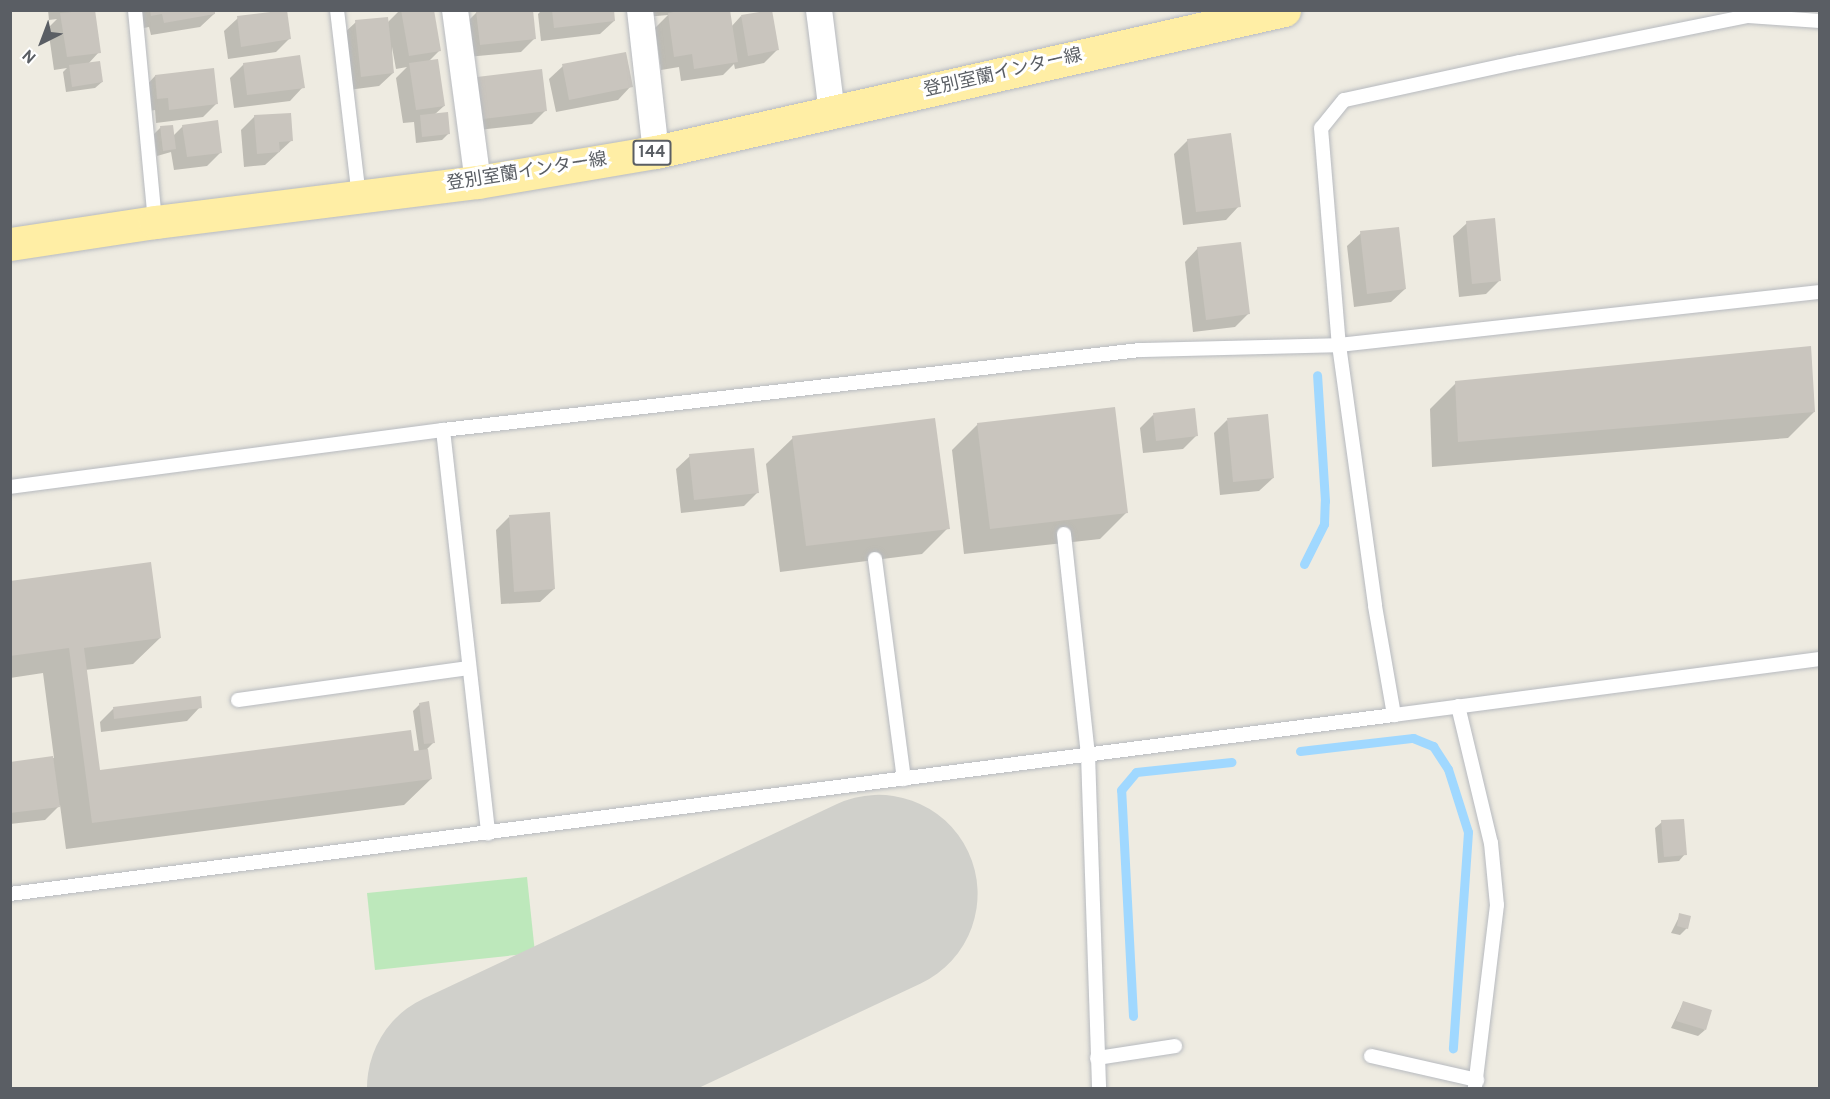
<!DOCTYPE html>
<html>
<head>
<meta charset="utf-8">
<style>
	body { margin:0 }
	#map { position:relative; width:1830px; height:1099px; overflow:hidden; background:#eeebe1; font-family:Overpass,"Noto Sans JP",sans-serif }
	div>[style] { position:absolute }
	.green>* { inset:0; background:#bde8bb }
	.shadow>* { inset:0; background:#0003 }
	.stream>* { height:9px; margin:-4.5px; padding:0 4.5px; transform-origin:4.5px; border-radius:4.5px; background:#a0d8ff }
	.runway>* { height:198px; margin:-99px; padding:0 99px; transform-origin:99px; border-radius:99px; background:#d0d0cb }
	.building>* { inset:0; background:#c9c5be }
	.roads { filter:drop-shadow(0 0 2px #b7babf) drop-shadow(0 0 2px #b7babf) }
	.lane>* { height:14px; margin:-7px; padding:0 7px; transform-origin:7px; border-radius:7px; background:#fff }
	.street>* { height:26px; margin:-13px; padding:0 13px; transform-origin:13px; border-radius:13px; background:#fff }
	.primary>* { height:33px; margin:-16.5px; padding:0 16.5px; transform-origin:16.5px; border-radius:16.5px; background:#ffeea5 }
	span { translate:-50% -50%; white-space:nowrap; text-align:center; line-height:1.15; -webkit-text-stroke:6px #fff; paint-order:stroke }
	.shield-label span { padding:2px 4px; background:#fff; border:2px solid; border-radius:4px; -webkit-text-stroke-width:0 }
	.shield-label { font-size:16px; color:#5a5e64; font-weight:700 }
	.street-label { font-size:18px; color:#5a5e64 }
	.frame { position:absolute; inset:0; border:12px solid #5a5e64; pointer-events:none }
	.north { position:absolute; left:12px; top:12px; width:60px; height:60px; -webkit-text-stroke:4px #fff; paint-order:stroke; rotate:222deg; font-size:16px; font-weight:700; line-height:24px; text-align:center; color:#5a5e64 }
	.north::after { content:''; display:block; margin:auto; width:21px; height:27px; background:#5a5e64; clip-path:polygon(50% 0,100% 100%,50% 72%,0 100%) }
</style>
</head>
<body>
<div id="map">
	<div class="green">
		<div style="clip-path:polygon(527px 877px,535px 953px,375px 970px,367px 893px)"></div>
	</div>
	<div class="shadow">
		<div style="clip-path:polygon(48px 10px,80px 10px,99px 52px,88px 64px,102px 82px,95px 88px,66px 92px,63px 72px,67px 68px,54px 70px,48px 28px,57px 19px,49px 20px)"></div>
		<div style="clip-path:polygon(135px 10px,213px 10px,214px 14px,200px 27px,151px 35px,149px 27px,138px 29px)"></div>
		<div style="clip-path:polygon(400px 10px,432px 10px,439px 51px,428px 62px,444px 106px,434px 115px,449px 133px,442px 140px,416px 143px,414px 122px,403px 123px,396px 78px,407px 67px,396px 69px,392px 47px,393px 73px,379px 86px,348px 90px,342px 35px,356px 22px,387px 23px)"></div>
		<div style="clip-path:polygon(479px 10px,532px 10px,535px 38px,521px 52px,467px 57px,463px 26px)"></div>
		<div style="clip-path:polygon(542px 10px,612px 10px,614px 21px,600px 34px,541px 41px,538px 14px)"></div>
		<div style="clip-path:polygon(644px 10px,728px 10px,731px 27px,741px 16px,777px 50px,764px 63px,735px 69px,734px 64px,723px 75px,681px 81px,679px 67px,661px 70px,655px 28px,668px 15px,645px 17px)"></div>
		<div style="clip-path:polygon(238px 18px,289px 39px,276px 52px,228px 59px,224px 31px)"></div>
		<div style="clip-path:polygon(244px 64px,303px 87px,290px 101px,234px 108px,230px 78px)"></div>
		<div style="clip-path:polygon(563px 66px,631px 86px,618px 100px,556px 112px,549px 79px)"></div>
		<div style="clip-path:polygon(155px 76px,216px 104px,203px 117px,156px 123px,155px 110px,144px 112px,142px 90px)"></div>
		<div style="clip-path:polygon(478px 78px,546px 110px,532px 124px,469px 131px,464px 92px)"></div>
		<div style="clip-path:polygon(255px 116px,292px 140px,265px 165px,244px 167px,241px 130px)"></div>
		<div style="clip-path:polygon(183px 126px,221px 152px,207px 166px,174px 170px,171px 152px,157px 156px,154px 134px,161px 127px,173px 136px)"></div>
		<div style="clip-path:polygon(1188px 140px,1239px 206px,1226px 220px,1183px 225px,1174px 154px)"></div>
		<div style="clip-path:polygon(1467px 223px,1500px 280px,1486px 294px,1459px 297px,1453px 236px)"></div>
		<div style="clip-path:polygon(1361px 233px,1405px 289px,1391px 302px,1354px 307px,1347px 246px)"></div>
		<div style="clip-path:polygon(1198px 248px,1248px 314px,1235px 327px,1193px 332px,1185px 262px)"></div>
		<div style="clip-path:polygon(1456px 383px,1814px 412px,1788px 438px,1432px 467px,1430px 409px)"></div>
		<div style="clip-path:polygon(1153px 415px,1197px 435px,1183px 449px,1143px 453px,1140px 428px)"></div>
		<div style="clip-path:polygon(1227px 420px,1273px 478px,1259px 491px,1220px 495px,1214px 433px)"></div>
		<div style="clip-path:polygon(978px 424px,1126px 513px,1100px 539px,964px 554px,952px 450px)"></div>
		<div style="clip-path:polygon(793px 438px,948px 528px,922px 554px,780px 572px,766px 464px)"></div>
		<div style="clip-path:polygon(690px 456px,757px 493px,744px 506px,681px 513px,676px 469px)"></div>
		<div style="clip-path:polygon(509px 517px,554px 589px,540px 602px,501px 604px,496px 530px)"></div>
		<div style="clip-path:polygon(10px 582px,160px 638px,133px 664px,85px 670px,99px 772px,419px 752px,413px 711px,420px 704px,434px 742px,427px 749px,431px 779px,404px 805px,66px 849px,60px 805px,45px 820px,10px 824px,10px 763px,54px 758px,43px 673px,10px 678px)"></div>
		<div style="clip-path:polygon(200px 707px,187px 721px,101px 732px,100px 722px,113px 709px)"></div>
		<div style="clip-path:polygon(1662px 822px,1685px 854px,1679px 861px,1658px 863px,1655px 828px)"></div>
		<div style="clip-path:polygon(1680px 915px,1687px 928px,1680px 935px,1671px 933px)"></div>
		<div style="clip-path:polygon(1683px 1003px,1705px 1030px,1698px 1036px,1671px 1028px)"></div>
	</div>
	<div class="stream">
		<div style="left:1304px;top:564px;width:45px;rotate:-63.4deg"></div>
		<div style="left:1324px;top:524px;width:23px;rotate:-88deg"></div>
		<div style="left:1325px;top:501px;width:126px;rotate:-93.6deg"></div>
		<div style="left:1300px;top:751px;width:114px;rotate:-6.6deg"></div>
		<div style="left:1413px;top:738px;width:22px;rotate:22deg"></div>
		<div style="left:1433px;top:746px;width:27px;rotate:57deg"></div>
		<div style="left:1448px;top:769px;width:66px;rotate:72.4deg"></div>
		<div style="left:1468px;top:832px;width:217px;rotate:94deg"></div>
		<div style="left:1133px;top:1016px;width:226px;rotate:-93deg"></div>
		<div style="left:1121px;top:790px;width:23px;rotate:-50deg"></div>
		<div style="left:1136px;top:772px;width:96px;rotate:-6deg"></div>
	</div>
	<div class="runway">
		<div style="left:466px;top:1088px;width:456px;rotate:-25.2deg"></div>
	</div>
	<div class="building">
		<div style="clip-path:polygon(95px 10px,101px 53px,67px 57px,60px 13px)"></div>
		<div style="clip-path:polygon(150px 10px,215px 10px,215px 14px,164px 23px,162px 14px,151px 16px)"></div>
		<div style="clip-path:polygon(287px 10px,291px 39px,241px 47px,237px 16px)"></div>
		<div style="clip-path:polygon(401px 10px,434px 10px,441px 51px,409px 56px)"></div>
		<div style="clip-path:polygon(533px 10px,536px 39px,480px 45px,476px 11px)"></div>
		<div style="clip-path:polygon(552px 10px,614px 10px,615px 21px,554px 28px)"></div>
		<div style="clip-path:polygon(685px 10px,730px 10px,738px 62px,694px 69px,692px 54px,674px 57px,668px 13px)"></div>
		<div style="clip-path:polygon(772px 10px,779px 50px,748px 56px,741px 15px)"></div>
		<div style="clip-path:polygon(388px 17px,394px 73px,361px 77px,355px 20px)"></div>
		<div style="clip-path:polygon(626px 52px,633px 87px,569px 100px,562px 64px)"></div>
		<div style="clip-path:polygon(300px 55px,305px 88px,247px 95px,243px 63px)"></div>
		<div style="clip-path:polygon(438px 59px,445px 106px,416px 110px,409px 63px)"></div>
		<div style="clip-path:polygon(100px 61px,103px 82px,72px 87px,69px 65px)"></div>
		<div style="clip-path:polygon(214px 68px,218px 104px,169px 110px,168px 98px,157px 99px,155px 75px)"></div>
		<div style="clip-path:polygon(542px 69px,547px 111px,483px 119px,477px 77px)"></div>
		<div style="clip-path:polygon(448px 112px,450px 134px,422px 137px,420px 115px)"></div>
		<div style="clip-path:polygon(291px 113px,293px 141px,279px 142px,280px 152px,257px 154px,254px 115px)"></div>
		<div style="clip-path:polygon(218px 120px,222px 153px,187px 157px,182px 125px)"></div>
		<div style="clip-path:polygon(173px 125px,176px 149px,163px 151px,160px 126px)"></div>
		<div style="clip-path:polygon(1231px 133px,1241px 207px,1196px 212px,1187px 139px)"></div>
		<div style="clip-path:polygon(1495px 218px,1501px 281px,1472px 284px,1466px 221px)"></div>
		<div style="clip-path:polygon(1399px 227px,1406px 289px,1367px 294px,1360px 231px)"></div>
		<div style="clip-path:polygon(1241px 242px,1250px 314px,1206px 320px,1197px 247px)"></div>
		<div style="clip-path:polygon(1811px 346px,1815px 412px,1458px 442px,1455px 381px)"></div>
		<div style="clip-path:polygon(1115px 407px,1128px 513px,990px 529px,977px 423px)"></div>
		<div style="clip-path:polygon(1195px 408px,1198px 436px,1156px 441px,1153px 413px)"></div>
		<div style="clip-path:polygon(1268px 414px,1274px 478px,1233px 482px,1227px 418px)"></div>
		<div style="clip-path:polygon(935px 418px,950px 529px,806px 546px,792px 436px)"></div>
		<div style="clip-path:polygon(754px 448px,759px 493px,694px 500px,689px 454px)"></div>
		<div style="clip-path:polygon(550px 512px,555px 589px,514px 592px,509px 515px)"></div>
		<div style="clip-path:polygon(151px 562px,161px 638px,84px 648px,100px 770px,411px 730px,414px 751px,428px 749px,432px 779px,92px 823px,69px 648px,10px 656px,10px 581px)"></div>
		<div style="clip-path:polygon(201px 696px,202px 708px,114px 719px,113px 707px)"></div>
		<div style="clip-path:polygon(429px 701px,435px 743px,424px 744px,419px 703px)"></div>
		<div style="clip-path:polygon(53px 756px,60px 807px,10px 813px,10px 762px)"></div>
		<div style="clip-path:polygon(1684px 819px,1687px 855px,1664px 857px,1661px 820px)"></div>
		<div style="clip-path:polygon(1679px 913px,1691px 916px,1688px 929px,1677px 926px)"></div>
		<div style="clip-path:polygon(1683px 1001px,1712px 1010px,1706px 1030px,1676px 1021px)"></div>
	</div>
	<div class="roads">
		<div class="lane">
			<div style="left:135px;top:10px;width:213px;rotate:84.6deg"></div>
			<div style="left:337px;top:10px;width:187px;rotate:83.3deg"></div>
			<div style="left:1820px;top:21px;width:72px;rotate:-176deg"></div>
			<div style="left:1748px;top:16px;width:234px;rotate:168.6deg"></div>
			<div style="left:1519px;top:62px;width:179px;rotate:167.7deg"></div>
			<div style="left:1344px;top:100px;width:36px;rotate:129deg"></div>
			<div style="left:1321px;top:128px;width:218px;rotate:85.3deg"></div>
			<div style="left:1339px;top:345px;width:263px;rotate:82.1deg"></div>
			<div style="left:1375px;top:606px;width:111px;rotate:80.1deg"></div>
			<div style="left:1394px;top:715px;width:430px;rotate:-7.5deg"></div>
			<div style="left:443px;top:430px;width:406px;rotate:83.6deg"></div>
			<div style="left:10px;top:487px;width:437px;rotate:-7.5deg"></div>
			<div style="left:443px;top:430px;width:702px;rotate:-6.55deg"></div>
			<div style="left:1140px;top:350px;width:199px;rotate:-1.4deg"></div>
			<div style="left:1339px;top:345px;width:484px;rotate:-6.3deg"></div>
			<div style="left:1064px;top:534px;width:221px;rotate:83.8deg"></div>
			<div style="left:1088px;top:754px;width:334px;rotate:88.1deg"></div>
			<div style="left:875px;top:559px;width:222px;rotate:82.5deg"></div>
			<div style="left:238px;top:700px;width:233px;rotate:-7.9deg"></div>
			<div style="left:1458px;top:706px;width:141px;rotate:76.5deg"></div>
			<div style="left:1491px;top:843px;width:62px;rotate:84.5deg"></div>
			<div style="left:1497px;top:905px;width:184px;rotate:96.9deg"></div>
			<div style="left:10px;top:894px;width:1396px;rotate:-7.37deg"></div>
			<div style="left:1371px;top:1056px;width:109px;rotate:12.8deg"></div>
			<div style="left:1097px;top:1058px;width:79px;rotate:-8.7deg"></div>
		</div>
		<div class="street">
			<div style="left:455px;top:10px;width:174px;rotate:82.4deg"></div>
			<div style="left:640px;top:10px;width:143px;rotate:83.6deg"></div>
			<div style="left:819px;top:10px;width:104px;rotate:82.8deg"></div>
		</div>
		<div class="primary">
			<div style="left:10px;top:244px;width:147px;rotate:-8.6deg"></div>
			<div style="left:155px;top:222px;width:325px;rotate:-7.1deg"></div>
			<div style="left:478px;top:182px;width:181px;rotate:-9.6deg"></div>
			<div style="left:656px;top:152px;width:644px;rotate:-12.74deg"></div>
		</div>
	</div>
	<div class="shield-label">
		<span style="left:652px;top:153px">144</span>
	</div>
	<div class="street-label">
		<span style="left:1003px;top:74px;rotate:-13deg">登別室蘭インター線</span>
		<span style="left:527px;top:173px;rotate:-9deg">登別室蘭インター線</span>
	</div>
	<div class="frame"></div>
	<div class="north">N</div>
</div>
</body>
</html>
